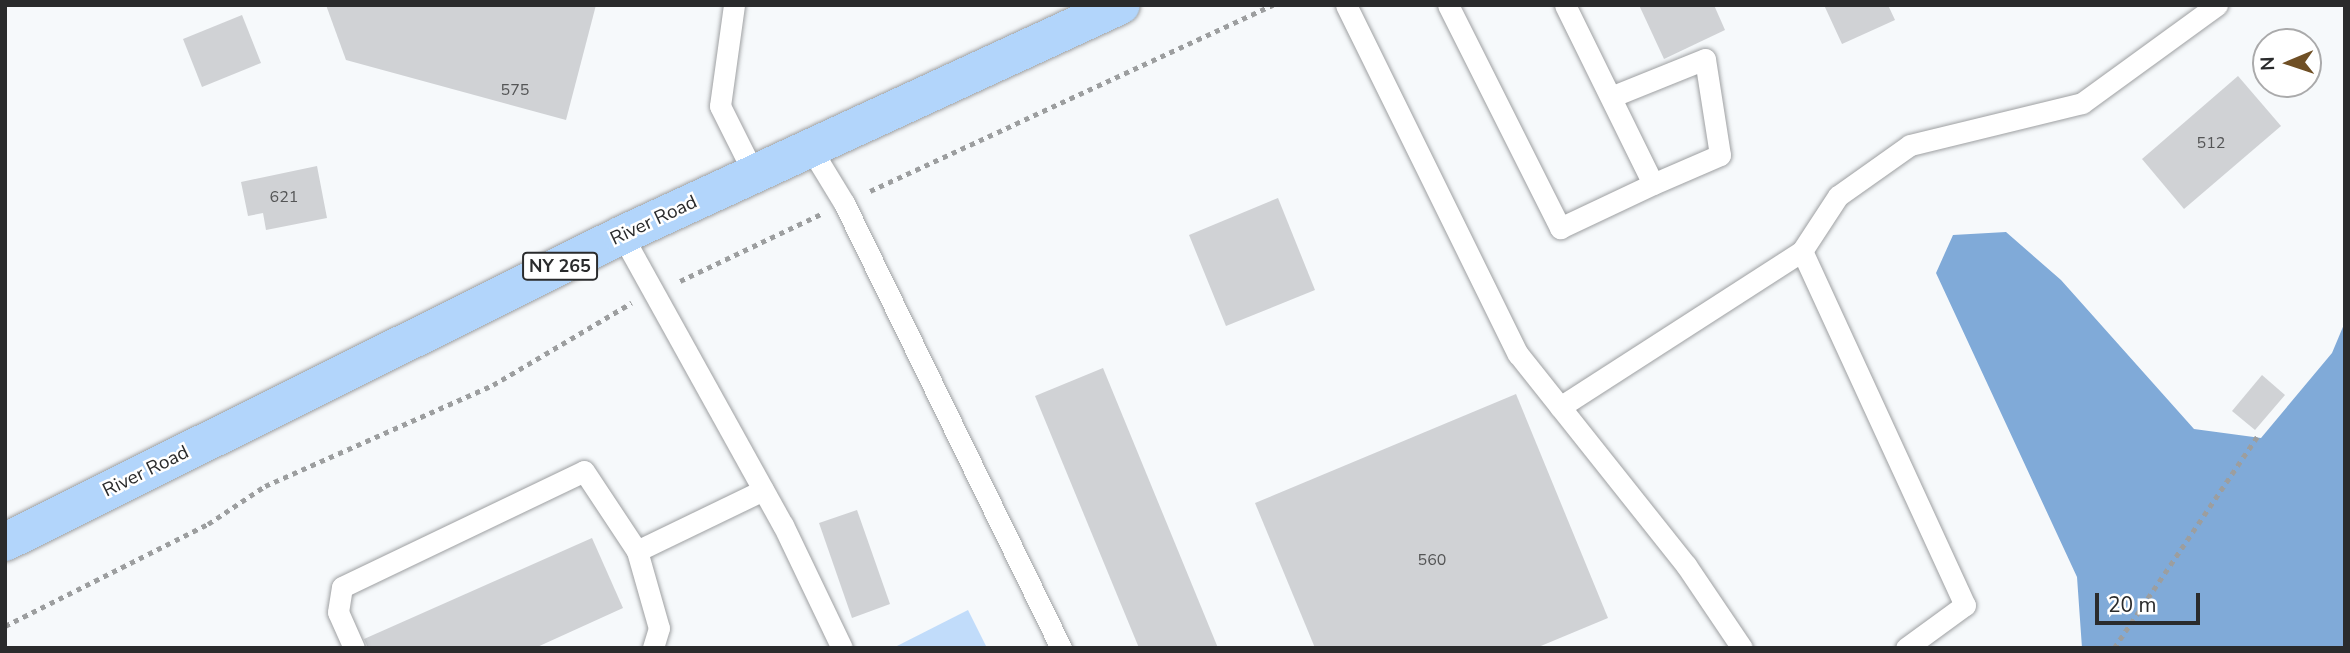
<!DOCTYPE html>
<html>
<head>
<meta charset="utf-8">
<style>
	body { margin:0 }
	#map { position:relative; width:2350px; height:653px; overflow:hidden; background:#f6f9fb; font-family:"Nunito Sans",sans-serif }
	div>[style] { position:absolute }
	.green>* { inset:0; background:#c1dcfa }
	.water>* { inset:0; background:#80aad8 }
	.building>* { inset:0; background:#d0d2d5 }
	.path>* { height:4.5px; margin-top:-2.25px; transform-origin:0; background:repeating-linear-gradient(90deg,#9c9e9f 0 5px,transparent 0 10px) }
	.roads { filter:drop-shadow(0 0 2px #9ea0a2) drop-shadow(0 0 2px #9ea0a2) }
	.lane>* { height:21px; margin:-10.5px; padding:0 10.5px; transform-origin:10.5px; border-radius:10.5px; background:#fff }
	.primary>* { height:38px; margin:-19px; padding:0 19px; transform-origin:19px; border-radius:19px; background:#b2d5fb }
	span { translate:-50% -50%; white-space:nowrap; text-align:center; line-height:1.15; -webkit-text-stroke:5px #fff; paint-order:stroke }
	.number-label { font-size:16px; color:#545556 }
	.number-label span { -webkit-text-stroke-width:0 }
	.shield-label span { padding:2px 5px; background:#fff; border:2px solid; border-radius:5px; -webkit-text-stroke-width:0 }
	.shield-label { font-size:18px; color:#2a2b2c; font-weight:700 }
	.street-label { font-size:19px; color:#2a2b2c }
	.frame { position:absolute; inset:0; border:7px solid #2a2b2c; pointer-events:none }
	.north { position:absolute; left:2252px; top:28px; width:70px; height:70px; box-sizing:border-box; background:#fff; border:2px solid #aaaaab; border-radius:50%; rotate:268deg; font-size:19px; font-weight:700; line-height:28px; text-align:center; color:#2a2b2c }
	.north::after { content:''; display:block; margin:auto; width:24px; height:32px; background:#6f4f25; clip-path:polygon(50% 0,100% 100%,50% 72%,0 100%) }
	.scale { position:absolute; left:2095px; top:593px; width:105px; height:32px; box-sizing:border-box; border:4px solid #2a2b2c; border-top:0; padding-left:9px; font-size:21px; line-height:24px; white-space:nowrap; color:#2a2b2c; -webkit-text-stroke:5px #fff; paint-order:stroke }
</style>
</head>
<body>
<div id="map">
	<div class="green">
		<div style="clip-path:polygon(968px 610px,987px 648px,893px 648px)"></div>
	</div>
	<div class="water">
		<div style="clip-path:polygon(2006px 232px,2061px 280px,2194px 429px,2261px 438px,2332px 353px,2345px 322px,2345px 648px,2082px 648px,2077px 577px,1936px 273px,1953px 235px)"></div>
	</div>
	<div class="building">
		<div style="clip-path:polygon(326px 5px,596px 5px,566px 120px,346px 60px)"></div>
		<div style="clip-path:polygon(1639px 5px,1714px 5px,1725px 30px,1664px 59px)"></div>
		<div style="clip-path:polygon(1824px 5px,1888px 5px,1895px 20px,1842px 44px)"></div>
		<div style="clip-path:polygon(242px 15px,261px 63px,202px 87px,183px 39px)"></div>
		<div style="clip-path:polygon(2238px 76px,2281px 126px,2184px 209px,2142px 159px)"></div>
		<div style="clip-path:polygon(317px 166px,327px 218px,266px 230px,263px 213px,248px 216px,241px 182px)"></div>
		<div style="clip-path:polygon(1278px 198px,1315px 290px,1226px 326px,1189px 235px)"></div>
		<div style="clip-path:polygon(1103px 368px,1218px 648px,1139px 648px,1035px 396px)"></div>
		<div style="clip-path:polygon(2262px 375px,2285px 395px,2255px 430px,2232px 411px)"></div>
		<div style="clip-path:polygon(1516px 394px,1608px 618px,1536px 648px,1315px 648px,1255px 503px)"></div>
		<div style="clip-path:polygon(857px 510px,890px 604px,852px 618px,819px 523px)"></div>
		<div style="clip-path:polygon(592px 538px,623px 608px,535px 648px,368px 648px,364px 639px)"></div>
	</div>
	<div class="path">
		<div style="left:870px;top:191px;width:444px;rotate:-24.8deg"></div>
		<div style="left:680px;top:281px;width:156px;rotate:-25.4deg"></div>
		<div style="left:5px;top:626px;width:227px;rotate:-26.7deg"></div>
		<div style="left:208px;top:524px;width:69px;rotate:-33.7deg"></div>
		<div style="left:265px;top:486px;width:249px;rotate:-23.9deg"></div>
		<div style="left:493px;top:385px;width:161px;rotate:-30.7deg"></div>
		<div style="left:2114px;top:648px;width:255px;rotate:-55.9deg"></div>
	</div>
	<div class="roads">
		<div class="lane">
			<div style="left:734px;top:5px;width:102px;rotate:97.9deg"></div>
			<div style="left:720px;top:106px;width:76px;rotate:63.4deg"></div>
			<div style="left:1346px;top:5px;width:389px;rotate:63.8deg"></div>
			<div style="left:1518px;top:354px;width:270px;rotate:51.5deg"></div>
			<div style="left:1686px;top:565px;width:100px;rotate:56deg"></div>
			<div style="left:1448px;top:5px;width:250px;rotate:63.3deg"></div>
			<div style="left:1560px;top:228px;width:103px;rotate:-25.3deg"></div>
			<div style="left:1565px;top:5px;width:199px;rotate:63.8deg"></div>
			<div style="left:1653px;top:184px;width:73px;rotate:-23.4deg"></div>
			<div style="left:1720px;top:155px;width:97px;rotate:-98.9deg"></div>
			<div style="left:1705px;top:59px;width:101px;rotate:158deg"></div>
			<div style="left:811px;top:149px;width:63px;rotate:58.6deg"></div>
			<div style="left:844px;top:203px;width:495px;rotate:64deg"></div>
			<div style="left:622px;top:235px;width:332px;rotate:61deg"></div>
			<div style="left:783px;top:525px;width:136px;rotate:64.4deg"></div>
			<div style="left:1802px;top:251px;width:66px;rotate:-56.8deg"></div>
			<div style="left:1838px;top:196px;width:88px;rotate:-35.3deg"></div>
			<div style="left:1910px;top:145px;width:177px;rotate:-13.7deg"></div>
			<div style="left:2082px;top:103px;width:167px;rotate:-36deg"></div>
			<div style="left:1560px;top:407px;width:288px;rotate:-32.8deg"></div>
			<div style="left:1802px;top:251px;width:390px;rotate:65.3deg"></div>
			<div style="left:1965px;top:605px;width:73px;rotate:143.9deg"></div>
			<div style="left:637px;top:551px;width:140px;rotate:-25.8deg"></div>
			<div style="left:354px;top:648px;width:39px;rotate:-114deg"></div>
			<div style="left:338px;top:612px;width:25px;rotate:-81deg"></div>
			<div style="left:342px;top:587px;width:268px;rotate:-25.6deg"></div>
			<div style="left:584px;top:471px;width:96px;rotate:56.5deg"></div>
			<div style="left:637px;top:551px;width:80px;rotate:74.1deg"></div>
			<div style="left:659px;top:628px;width:21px;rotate:107deg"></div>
		</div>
		<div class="primary">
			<div style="left:5px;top:542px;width:689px;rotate:-26.45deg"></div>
			<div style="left:622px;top:235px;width:549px;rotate:-24.75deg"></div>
		</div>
	</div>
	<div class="number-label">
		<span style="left:515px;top:90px">575</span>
		<span style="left:2211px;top:143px">512</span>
		<span style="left:284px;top:197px">621</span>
		<span style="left:1432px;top:560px">560</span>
	</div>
	<div class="shield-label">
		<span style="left:560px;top:266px">NY 265</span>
	</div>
	<div class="street-label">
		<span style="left:654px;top:221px;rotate:-25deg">River Road</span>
		<span style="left:146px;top:472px;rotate:-26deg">River Road</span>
	</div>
	<div class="frame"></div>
	<div class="north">N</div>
	<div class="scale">20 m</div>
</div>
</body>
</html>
